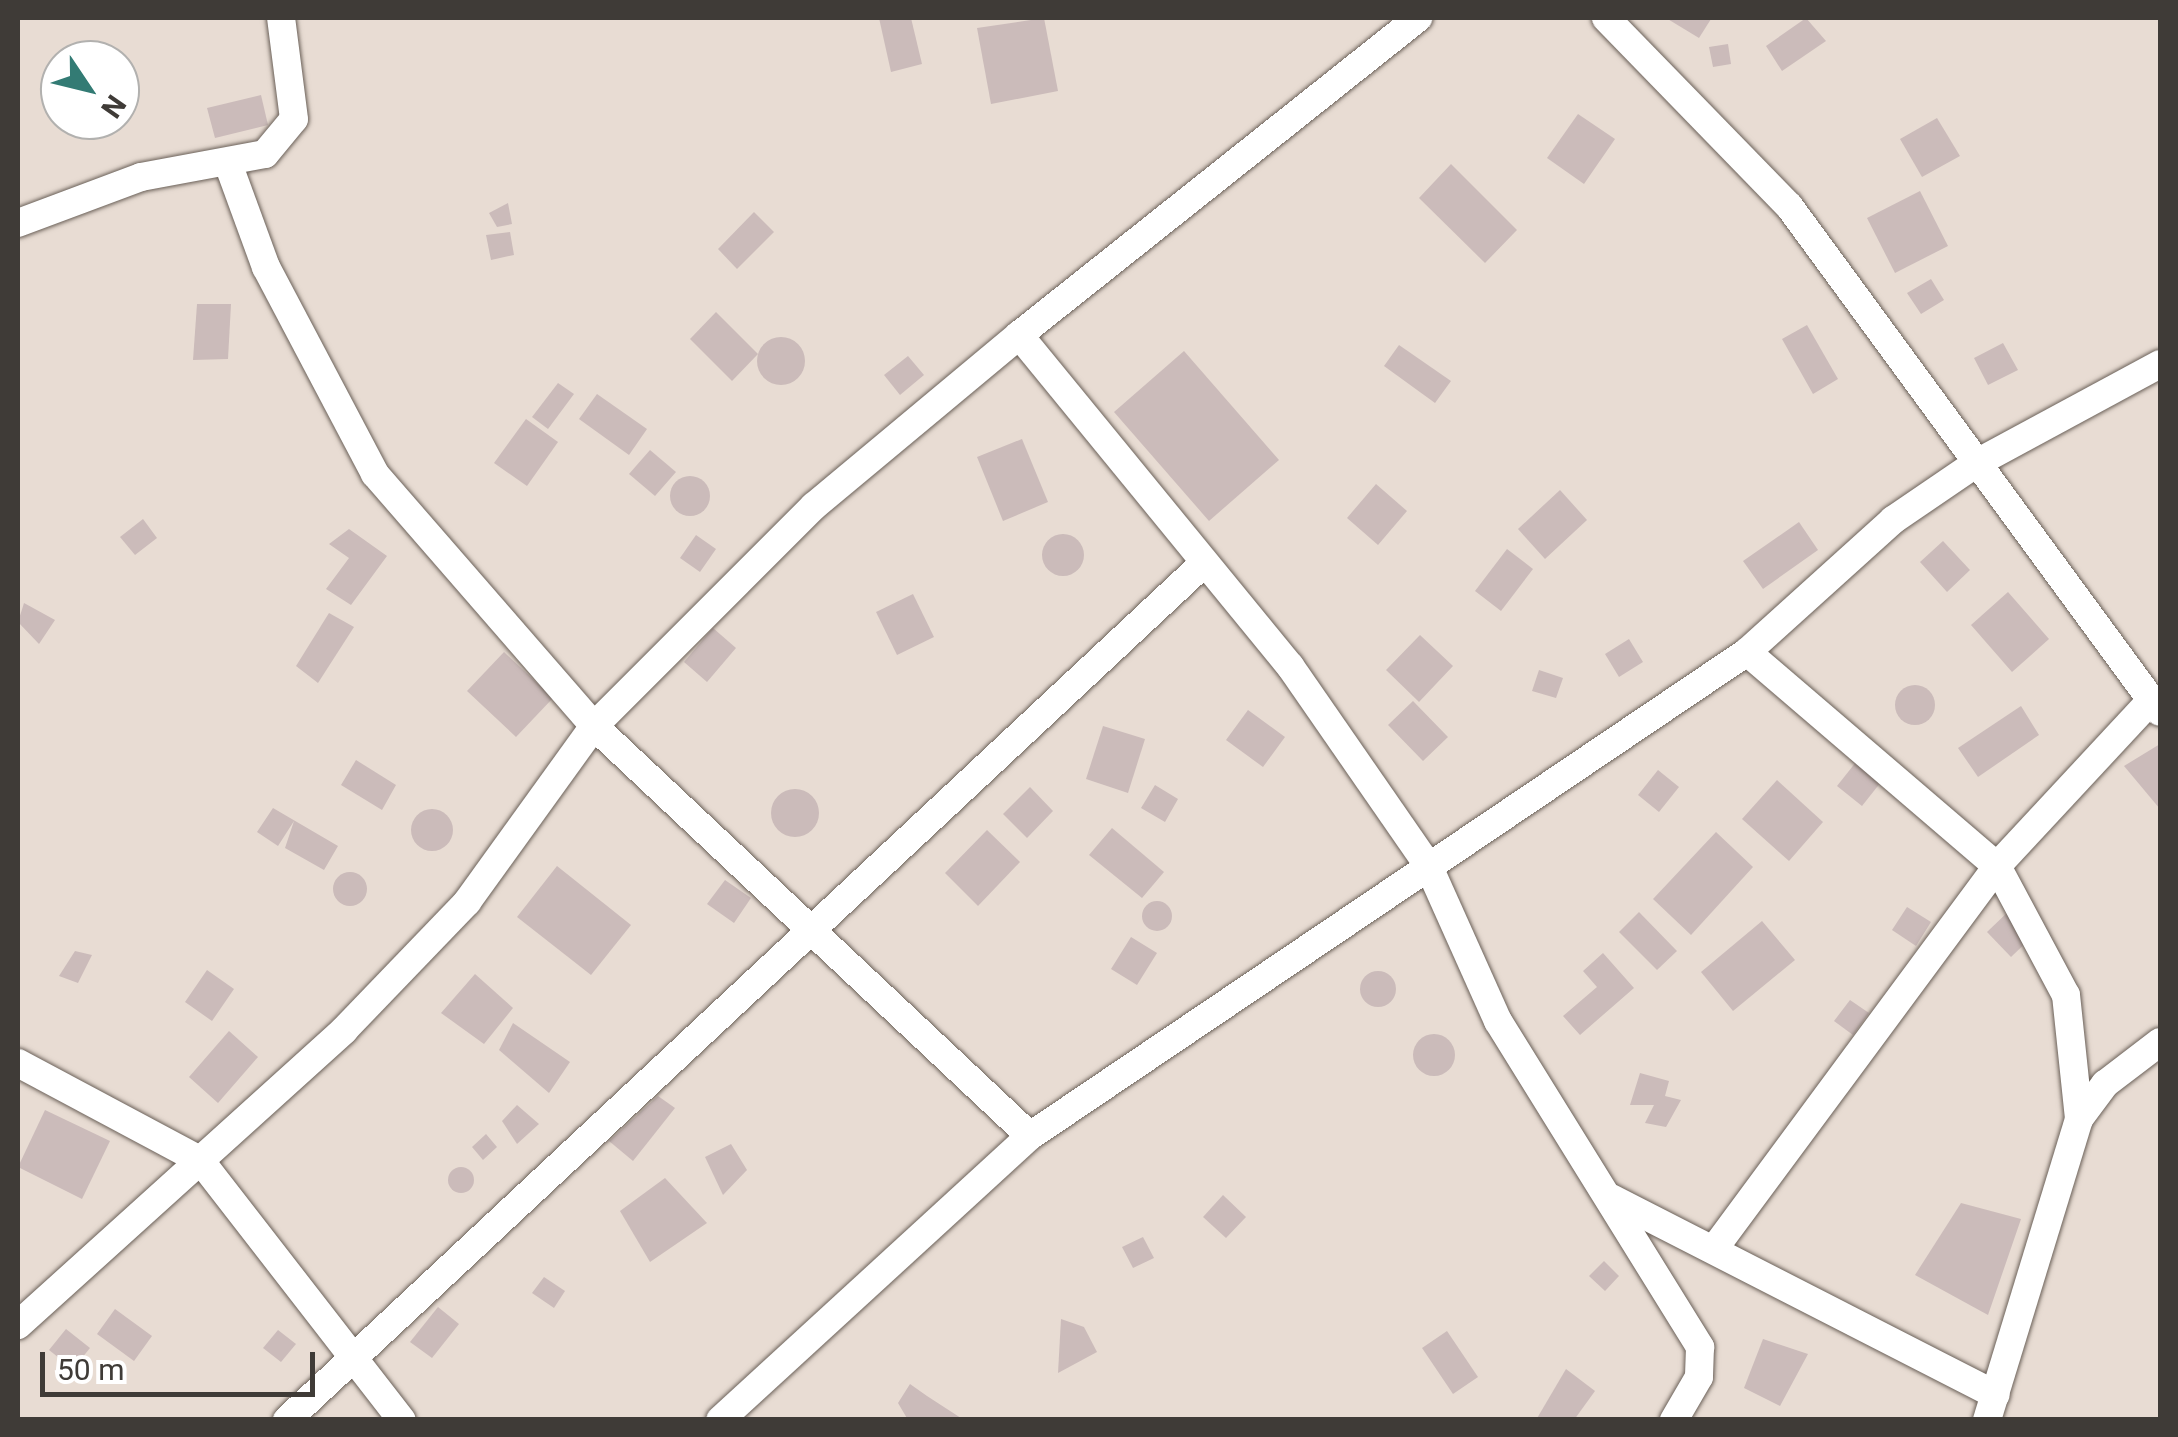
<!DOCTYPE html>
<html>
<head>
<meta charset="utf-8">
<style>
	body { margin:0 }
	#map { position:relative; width:2178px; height:1437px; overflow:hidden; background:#e8dcd3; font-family:Roboto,sans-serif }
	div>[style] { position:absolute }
	.building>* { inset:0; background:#cbbbba }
	.round { border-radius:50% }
	.roads { filter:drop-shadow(0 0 2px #6a6058) drop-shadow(0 0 2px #6a6058) }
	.minor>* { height:28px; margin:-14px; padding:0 14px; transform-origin:14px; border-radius:14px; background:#fff }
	span { translate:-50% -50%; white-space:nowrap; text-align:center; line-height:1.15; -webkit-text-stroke:8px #fff; paint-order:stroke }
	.frame { position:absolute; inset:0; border:20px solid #3f3b37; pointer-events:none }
	.north { position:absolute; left:40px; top:40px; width:100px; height:100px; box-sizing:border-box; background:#fff; border:2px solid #b2b1af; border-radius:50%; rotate:125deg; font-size:28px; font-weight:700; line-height:40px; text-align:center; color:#3f3b37 }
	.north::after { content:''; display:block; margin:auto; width:35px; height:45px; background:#337b74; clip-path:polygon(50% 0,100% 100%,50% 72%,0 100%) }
	.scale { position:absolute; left:40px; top:1352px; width:275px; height:45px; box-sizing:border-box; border:5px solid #3f3b37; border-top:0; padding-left:12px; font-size:30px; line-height:35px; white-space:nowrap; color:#3f3b37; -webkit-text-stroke:8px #fff; paint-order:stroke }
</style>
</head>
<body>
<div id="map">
	<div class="building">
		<div style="clip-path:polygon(879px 18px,911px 18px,922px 64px,891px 72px)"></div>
		<div style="clip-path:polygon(1044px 18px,1058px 91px,991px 104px,977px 28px)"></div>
		<div style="clip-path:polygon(1666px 18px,1709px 18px,1711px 19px,1699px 38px)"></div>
		<div style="clip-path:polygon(1806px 18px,1826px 41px,1782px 71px,1766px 46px)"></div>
		<div style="clip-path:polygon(1728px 44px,1731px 64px,1713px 67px,1709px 47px)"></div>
		<div style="clip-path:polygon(261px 95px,268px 125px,215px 138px,207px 108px)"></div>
		<div style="clip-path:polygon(1578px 114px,1615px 139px,1584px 184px,1547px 158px)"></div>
		<div style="clip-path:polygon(1937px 118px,1960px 156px,1922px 177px,1900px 139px)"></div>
		<div style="clip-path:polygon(1451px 164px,1517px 230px,1485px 263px,1419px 198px)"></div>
		<div style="clip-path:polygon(1920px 191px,1948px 246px,1895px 273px,1867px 218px)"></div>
		<div style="clip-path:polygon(508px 203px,512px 224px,497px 227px,489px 213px)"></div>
		<div style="clip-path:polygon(754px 212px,774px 232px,737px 269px,718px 249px)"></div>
		<div style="clip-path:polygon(510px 232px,514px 255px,491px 260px,486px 235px)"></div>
		<div style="clip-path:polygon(1931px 279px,1944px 300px,1921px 314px,1907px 293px)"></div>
		<div style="clip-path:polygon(197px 304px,231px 304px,228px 359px,193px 360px)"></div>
		<div style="clip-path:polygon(716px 312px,758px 354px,732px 381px,690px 339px)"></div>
		<div style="clip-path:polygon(1807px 325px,1838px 379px,1813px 394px,1782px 339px)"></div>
		<div class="round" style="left:757px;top:337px;width:48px;height:48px"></div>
		<div style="clip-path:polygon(2003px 343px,2018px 370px,1988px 385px,1974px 358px)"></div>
		<div style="clip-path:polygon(1399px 345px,1451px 381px,1435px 403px,1384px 366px)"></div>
		<div style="clip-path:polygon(1184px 351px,1279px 460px,1209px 521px,1114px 412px)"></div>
		<div style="clip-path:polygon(908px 356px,924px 375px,900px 395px,884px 375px)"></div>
		<div style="clip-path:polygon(558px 383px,574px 394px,548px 429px,532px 417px)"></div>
		<div style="clip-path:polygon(597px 394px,647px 429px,629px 455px,579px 419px)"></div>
		<div style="clip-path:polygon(526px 419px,558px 442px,527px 486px,494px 463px)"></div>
		<div style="clip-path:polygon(1022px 439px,1048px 502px,1003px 521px,977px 457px)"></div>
		<div style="clip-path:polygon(650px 450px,676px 472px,655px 496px,629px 474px)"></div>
		<div class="round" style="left:670px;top:476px;width:40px;height:40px"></div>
		<div style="clip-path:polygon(1376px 484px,1407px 511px,1378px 545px,1347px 518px)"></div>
		<div style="clip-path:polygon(1560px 490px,1587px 520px,1545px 559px,1518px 529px)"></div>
		<div style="clip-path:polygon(143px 519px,157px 538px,135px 555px,120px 537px)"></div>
		<div style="clip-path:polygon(1799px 522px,1818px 550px,1763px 589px,1743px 561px)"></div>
		<div style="clip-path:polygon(349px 529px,387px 556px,351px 605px,326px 589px,349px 558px,329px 544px)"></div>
		<div class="round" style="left:1042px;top:534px;width:42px;height:42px"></div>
		<div style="clip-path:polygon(696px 535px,716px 549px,700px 572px,680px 558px)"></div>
		<div style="clip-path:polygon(1943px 541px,1970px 570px,1947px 592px,1920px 562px)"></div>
		<div style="clip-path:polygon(1507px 549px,1533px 569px,1501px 611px,1475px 591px)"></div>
		<div style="clip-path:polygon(2008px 592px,2049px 639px,2012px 672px,1971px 625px)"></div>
		<div style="clip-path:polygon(913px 594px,934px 637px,897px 655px,876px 612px)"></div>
		<div style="clip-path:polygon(24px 603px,55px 620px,39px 644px,18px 622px)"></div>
		<div style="clip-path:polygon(329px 613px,354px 627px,318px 683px,296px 666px)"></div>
		<div style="clip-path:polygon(713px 628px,736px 648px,707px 682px,684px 662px)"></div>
		<div style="clip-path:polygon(1420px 635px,1453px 666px,1419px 702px,1386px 670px)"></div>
		<div style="clip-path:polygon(1629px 639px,1643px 662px,1619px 677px,1605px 654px)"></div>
		<div style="clip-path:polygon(504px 652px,553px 698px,516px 737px,467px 691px)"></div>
		<div style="clip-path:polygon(1539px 670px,1563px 678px,1556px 698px,1532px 691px)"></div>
		<div class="round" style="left:1895px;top:685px;width:40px;height:40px"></div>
		<div style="clip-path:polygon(1413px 701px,1448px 737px,1423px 761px,1388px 725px)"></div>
		<div style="clip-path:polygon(2021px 706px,2039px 735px,1978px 777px,1958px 748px)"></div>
		<div style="clip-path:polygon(1248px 710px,1285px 737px,1263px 767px,1226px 740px)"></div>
		<div style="clip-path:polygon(1103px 726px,1145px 739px,1128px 793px,1086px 779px)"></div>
		<div style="clip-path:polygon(2160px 744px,2160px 809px,2124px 766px)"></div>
		<div style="clip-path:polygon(356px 760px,396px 785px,382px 810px,341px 785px)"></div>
		<div style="clip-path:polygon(1856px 762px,1881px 782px,1862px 806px,1837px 786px)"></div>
		<div style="clip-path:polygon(1658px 770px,1679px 787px,1659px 812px,1638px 795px)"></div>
		<div style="clip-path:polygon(1777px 780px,1823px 822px,1789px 861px,1742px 819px)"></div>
		<div style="clip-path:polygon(1155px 785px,1178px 799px,1165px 822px,1141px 808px)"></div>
		<div style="clip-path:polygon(1030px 787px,1053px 811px,1027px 838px,1003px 814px)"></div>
		<div class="round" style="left:771px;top:789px;width:48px;height:48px"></div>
		<div style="clip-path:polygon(273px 808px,338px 846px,324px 870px,285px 848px,294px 821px,278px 846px,257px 832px)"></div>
		<div class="round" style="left:411px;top:809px;width:42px;height:42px"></div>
		<div style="clip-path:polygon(1112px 828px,1164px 872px,1142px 898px,1089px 855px)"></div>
		<div style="clip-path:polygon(987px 830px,1020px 862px,978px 906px,945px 873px)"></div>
		<div style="clip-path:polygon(1716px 832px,1753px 867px,1691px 935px,1653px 899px)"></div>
		<div style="clip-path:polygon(557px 866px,631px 925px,591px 975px,517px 917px)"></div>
		<div class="round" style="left:333px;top:872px;width:34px;height:34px"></div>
		<div style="clip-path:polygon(725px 880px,751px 898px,734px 923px,707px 904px)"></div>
		<div class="round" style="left:1142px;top:901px;width:30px;height:30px"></div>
		<div style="clip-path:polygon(1907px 907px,1931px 922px,1916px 946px,1892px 930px)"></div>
		<div style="clip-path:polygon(2011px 909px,2035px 934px,2011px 957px,1987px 932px)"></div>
		<div style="clip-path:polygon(1639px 912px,1677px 951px,1657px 970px,1619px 932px)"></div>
		<div style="clip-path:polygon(1762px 921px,1795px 960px,1733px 1011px,1701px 972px)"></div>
		<div style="clip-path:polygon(1131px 937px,1157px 953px,1137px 985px,1111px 969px)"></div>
		<div style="clip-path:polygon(75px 951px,92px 955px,78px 983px,59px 976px)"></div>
		<div style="clip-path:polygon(1603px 953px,1634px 988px,1580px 1035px,1563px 1016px,1597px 987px,1583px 971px)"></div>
		<div style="clip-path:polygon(207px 970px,234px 989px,212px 1021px,185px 1002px)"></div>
		<div class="round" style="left:1360px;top:971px;width:36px;height:36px"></div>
		<div style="clip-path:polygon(475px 974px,513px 1008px,484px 1044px,441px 1013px)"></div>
		<div style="clip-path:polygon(1850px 1000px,1869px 1013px,1853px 1035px,1834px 1021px)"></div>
		<div style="clip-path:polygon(513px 1023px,570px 1062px,549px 1093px,499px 1050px)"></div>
		<div style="clip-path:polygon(229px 1031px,258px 1057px,218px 1103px,189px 1077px)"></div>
		<div class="round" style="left:1413px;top:1034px;width:42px;height:42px"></div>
		<div style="clip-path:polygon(1640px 1073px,1669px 1081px,1665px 1096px,1681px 1100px,1666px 1127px,1645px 1123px,1654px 1105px,1630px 1105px)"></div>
		<div style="clip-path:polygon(658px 1096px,675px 1108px,633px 1161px,609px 1141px)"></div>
		<div style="clip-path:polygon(517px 1105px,539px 1124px,517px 1144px,502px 1121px)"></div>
		<div style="clip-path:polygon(45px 1110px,110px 1141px,82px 1199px,18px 1167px)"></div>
		<div style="clip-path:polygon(486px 1134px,497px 1147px,483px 1160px,472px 1147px)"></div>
		<div style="clip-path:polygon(731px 1144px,747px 1170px,723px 1195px,705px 1157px)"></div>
		<div class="round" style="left:448px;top:1167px;width:26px;height:26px"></div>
		<div style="clip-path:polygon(665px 1178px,707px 1223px,650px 1262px,620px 1211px)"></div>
		<div style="clip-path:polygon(1223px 1195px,1246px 1217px,1226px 1238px,1203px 1217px)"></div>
		<div style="clip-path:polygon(1961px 1203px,2021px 1219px,1988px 1315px,1915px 1275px)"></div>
		<div style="clip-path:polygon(1143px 1237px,1154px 1258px,1133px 1268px,1122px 1247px)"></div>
		<div style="clip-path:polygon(1604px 1261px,1619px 1276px,1605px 1291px,1589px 1276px)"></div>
		<div style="clip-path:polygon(544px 1277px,565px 1291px,554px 1308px,532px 1293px)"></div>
		<div style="clip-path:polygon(438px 1307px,459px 1324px,432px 1358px,410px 1342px)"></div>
		<div style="clip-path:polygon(115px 1309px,152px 1336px,134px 1361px,97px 1334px)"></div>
		<div style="clip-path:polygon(1061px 1319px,1084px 1327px,1097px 1352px,1058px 1373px)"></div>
		<div style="clip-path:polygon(66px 1329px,90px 1348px,73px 1369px,49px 1350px)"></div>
		<div style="clip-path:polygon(278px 1330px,296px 1344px,281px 1362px,263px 1348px)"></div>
		<div style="clip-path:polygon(1447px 1331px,1478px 1377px,1453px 1394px,1422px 1348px)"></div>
		<div style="clip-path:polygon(1763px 1339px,1808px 1354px,1780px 1406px,1744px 1388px)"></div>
		<div style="clip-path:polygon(1566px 1369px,1595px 1391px,1574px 1420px,1536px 1420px)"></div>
		<div style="clip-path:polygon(910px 1384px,927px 1396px,964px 1420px,908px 1420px,898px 1403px)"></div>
	</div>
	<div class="roads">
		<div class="minor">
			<div style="left:1606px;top:18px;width:262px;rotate:45.8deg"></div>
			<div style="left:1789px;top:206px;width:627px;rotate:53.75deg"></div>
			<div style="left:229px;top:166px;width:108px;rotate:69.9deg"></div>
			<div style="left:266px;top:267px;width:234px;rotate:62.2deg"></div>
			<div style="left:375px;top:474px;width:334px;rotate:49deg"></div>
			<div style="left:594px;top:726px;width:598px;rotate:43.24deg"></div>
			<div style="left:1030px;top:1136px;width:420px;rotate:137.5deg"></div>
			<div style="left:18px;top:223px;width:131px;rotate:-20.5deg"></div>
			<div style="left:141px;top:177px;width:126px;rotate:-10.5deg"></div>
			<div style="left:265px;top:154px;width:45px;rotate:-50.4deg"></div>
			<div style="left:294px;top:119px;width:102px;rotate:-97.3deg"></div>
			<div style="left:1019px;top:335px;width:510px;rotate:-38.47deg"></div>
			<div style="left:1747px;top:652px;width:329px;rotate:40.6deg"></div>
			<div style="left:1997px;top:866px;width:146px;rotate:61.9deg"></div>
			<div style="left:2066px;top:995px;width:125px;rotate:84deg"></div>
			<div style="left:18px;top:1063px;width:206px;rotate:28.1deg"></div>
			<div style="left:200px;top:1160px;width:329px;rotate:52.2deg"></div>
			<div style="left:1030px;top:1136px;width:865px;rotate:-34.02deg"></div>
			<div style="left:1747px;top:652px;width:197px;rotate:-42.1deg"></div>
			<div style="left:1893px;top:520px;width:99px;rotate:-34.3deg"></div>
			<div style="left:1975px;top:464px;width:210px;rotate:-28.4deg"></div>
			<div style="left:1611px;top:1198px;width:432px;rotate:27.1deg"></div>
			<div style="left:1714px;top:1249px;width:476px;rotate:-53.5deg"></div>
			<div style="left:1997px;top:866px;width:226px;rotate:-47.1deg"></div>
			<div style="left:18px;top:1325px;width:440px;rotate:-42.1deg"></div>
			<div style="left:344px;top:1030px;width:178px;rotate:-46.1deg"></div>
			<div style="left:467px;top:902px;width:217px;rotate:-54.2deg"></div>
			<div style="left:594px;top:726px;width:311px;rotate:-45deg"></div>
			<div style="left:814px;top:506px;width:267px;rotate:-39.8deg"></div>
			<div style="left:1019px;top:335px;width:428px;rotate:50.7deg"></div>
			<div style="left:1290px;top:666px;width:244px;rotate:55.3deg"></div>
			<div style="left:1429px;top:867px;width:169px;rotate:65.9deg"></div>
			<div style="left:1498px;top:1021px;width:384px;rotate:58.2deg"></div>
			<div style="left:1700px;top:1347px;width:30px;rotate:92deg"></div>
			<div style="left:1699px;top:1377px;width:50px;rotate:120.2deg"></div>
			<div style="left:287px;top:1420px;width:1255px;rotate:-43.06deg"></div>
			<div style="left:1987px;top:1420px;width:315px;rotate:-73deg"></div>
			<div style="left:2079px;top:1119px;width:44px;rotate:-53.4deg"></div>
			<div style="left:2105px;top:1084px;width:69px;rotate:-37.4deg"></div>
		</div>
	</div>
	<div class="frame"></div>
	<div class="north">N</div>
	<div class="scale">50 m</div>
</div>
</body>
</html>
